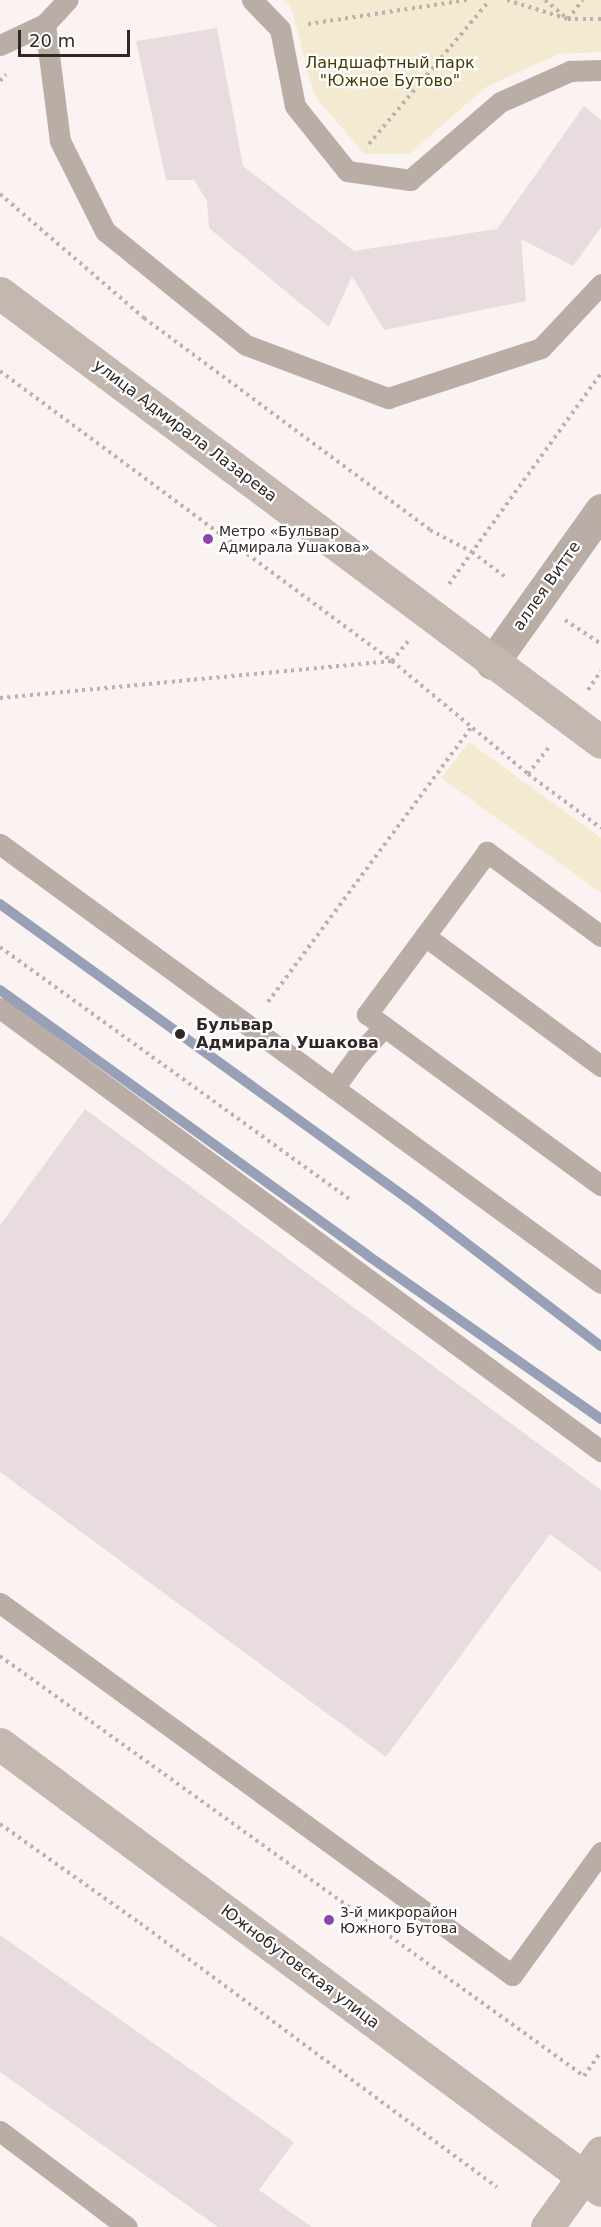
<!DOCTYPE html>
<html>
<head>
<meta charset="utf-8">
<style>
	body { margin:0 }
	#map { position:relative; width:601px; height:2227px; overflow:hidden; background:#faf3f2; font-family:"DejaVu Sans",sans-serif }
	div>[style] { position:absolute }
	.green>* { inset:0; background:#f4ead2 }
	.building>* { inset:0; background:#e8dcdf }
	.path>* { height:4px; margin-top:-2px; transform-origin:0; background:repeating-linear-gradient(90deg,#bab2ac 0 3px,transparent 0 7.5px) }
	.lane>* { height:21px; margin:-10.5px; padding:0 10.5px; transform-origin:10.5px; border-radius:10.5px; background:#b9ada6 }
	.street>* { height:33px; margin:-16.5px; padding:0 16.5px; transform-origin:16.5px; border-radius:16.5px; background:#b9ada6 }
	.secondary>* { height:33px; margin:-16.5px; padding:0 16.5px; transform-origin:16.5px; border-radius:16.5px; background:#c3b7af }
	.metro-1>* { height:10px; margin:-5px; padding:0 5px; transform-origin:5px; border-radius:5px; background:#98a0b8 }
	.dots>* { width:16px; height:16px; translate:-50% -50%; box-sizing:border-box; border:3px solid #fff; border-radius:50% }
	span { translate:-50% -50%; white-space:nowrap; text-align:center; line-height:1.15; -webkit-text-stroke:4.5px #fff; paint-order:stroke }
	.bus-label { font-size:14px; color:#302726 }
	.left { translate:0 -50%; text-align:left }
	.park-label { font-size:16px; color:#473a00 }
	.street-label { font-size:16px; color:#302726 }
	.stop-label { font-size:16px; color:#302726; font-weight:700 }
	.scale { position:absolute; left:18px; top:30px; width:112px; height:27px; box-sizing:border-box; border:3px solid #302726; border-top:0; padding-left:8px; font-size:18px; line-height:21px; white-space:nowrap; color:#302726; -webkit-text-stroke:4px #fff; paint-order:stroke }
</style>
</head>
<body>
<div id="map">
	<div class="green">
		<div style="clip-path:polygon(283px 0,601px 0,601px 52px,559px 54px,486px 87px,409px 154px,364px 154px,314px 95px,291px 7px)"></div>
		<div style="clip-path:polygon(469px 742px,601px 838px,601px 893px,441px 778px)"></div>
	</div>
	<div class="building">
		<div style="clip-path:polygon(217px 28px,243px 166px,354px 251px,497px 229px,584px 106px,601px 120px,601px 227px,573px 266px,521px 239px,526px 301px,384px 330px,352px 276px,329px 327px,209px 228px,207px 201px,194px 180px,166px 180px,136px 41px)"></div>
		<div style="clip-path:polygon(85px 1109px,601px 1490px,601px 1572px,550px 1534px,386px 1757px,0 1472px,0 1225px)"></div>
		<div style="clip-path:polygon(0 1935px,294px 2142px,259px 2190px,312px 2227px,218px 2227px,0 2072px)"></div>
	</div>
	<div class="path">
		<div style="left:507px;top:0;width:64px;rotate:17.3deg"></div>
		<div style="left:568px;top:19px;width:33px"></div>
		<div style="left:545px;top:0;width:30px;rotate:40deg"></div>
		<div style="left:568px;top:19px;width:24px;rotate:-52deg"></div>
		<div style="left:308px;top:24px;width:161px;rotate:-8.6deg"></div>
		<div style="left:0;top:81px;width:9px;rotate:-49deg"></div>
		<div style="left:369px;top:144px;width:188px;rotate:-50deg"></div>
		<div style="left:0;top:194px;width:190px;rotate:40.7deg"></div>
		<div style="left:144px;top:318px;width:356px;rotate:36.5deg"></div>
		<div style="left:430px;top:530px;width:47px;rotate:27.6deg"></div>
		<div style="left:472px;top:552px;width:45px;rotate:36.9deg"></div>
		<div style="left:0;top:371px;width:488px;rotate:36.5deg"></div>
		<div style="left:392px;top:661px;width:177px;rotate:39.7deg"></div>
		<div style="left:528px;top:774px;width:91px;rotate:36.5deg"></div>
		<div style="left:449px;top:584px;width:260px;rotate:-54.2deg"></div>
		<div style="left:565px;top:620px;width:43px;rotate:33.7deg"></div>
		<div style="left:588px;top:690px;width:23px;rotate:-56deg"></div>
		<div style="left:0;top:698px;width:394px;rotate:-5.4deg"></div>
		<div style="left:392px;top:661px;width:26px;rotate:-51deg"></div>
		<div style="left:528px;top:774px;width:33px;rotate:-52deg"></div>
		<div style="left:0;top:947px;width:430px;rotate:35.8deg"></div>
		<div style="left:268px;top:1002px;width:341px;rotate:-53.5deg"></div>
		<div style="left:0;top:1656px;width:719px;rotate:35.72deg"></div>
		<div style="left:584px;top:2076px;width:29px;rotate:-55deg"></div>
		<div style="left:0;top:1824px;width:171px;rotate:35.3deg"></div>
		<div style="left:140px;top:1923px;width:444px;rotate:36.5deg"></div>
	</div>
	<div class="lane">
		<div style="left:252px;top:0;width:40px;rotate:46deg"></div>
		<div style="left:280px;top:29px;width:78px;rotate:79deg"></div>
		<div style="left:295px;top:106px;width:83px;rotate:51.3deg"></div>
		<div style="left:347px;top:171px;width:64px;rotate:8.1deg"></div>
		<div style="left:410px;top:180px;width:119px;rotate:-40.9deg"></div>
		<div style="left:500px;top:102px;width:77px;rotate:-23.9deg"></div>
		<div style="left:570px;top:71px;width:31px;rotate:-2deg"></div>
		<div style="left:45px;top:24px;width:118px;rotate:82.7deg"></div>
		<div style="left:60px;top:141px;width:101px;rotate:63.4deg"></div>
		<div style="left:105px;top:231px;width:181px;rotate:39deg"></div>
		<div style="left:246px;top:345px;width:152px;rotate:20.5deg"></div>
		<div style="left:388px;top:398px;width:161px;rotate:-18.1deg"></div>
		<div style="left:541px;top:348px;width:88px;rotate:-46.8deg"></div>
		<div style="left:0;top:45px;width:50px;rotate:-25deg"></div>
		<div style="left:45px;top:24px;width:33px;rotate:-47deg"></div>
		<div style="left:0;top:844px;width:744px;rotate:36.15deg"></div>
		<div style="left:425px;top:936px;width:219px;rotate:36.5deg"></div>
		<div style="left:601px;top:936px;width:142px;rotate:-143.6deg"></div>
		<div style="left:487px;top:852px;width:202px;rotate:126.5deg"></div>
		<div style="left:367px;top:1014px;width:290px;rotate:36.2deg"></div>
		<div style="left:0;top:1008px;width:747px;rotate:36.39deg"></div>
		<div style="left:334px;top:1088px;width:39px;rotate:-54deg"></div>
		<div style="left:357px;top:1056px;width:40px;rotate:-47deg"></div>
		<div style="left:0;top:1603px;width:633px;rotate:36deg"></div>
		<div style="left:512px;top:1975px;width:152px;rotate:-54.1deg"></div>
		<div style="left:0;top:2131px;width:159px;rotate:37.1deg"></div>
	</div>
	<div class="street">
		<div style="left:492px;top:663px;width:188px;rotate:-54.5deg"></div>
	</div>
	<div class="secondary">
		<div style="left:0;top:293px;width:750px;rotate:36.76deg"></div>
		<div style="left:0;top:1744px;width:748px;rotate:36.58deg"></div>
		<div style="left:547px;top:2227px;width:92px;rotate:-54.2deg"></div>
	</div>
	<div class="metro-1">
		<div style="left:0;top:904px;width:512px;rotate:35.86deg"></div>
		<div style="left:415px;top:1204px;width:234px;rotate:37.4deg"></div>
		<div style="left:0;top:990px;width:453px;rotate:35.8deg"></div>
		<div style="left:367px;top:1255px;width:286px;rotate:35deg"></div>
	</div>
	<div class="dots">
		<div style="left:208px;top:539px;background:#8e44ad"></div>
		<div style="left:180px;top:1034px;background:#302726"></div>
		<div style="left:329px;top:1920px;background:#8e44ad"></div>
	</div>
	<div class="bus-label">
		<span class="left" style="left:219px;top:539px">Метро «Бульвар<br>Адмирала Ушакова»</span>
		<span class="left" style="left:340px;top:1920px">3-й микрорайон<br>Южного Бутова</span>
	</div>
	<div class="park-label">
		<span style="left:390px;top:72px">Ландшафтный парк<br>"Южное Бутово"</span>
	</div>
	<div class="street-label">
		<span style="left:185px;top:431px;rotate:37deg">улица Адмирала Лазарева</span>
		<span style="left:547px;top:586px;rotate:-55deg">аллея Витте</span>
		<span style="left:300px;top:1967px;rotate:37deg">Южнобутовская улица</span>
	</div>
	<div class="stop-label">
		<span class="left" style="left:196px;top:1034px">Бульвар<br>Адмирала Ушакова</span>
	</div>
	<div class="scale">20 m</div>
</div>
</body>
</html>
